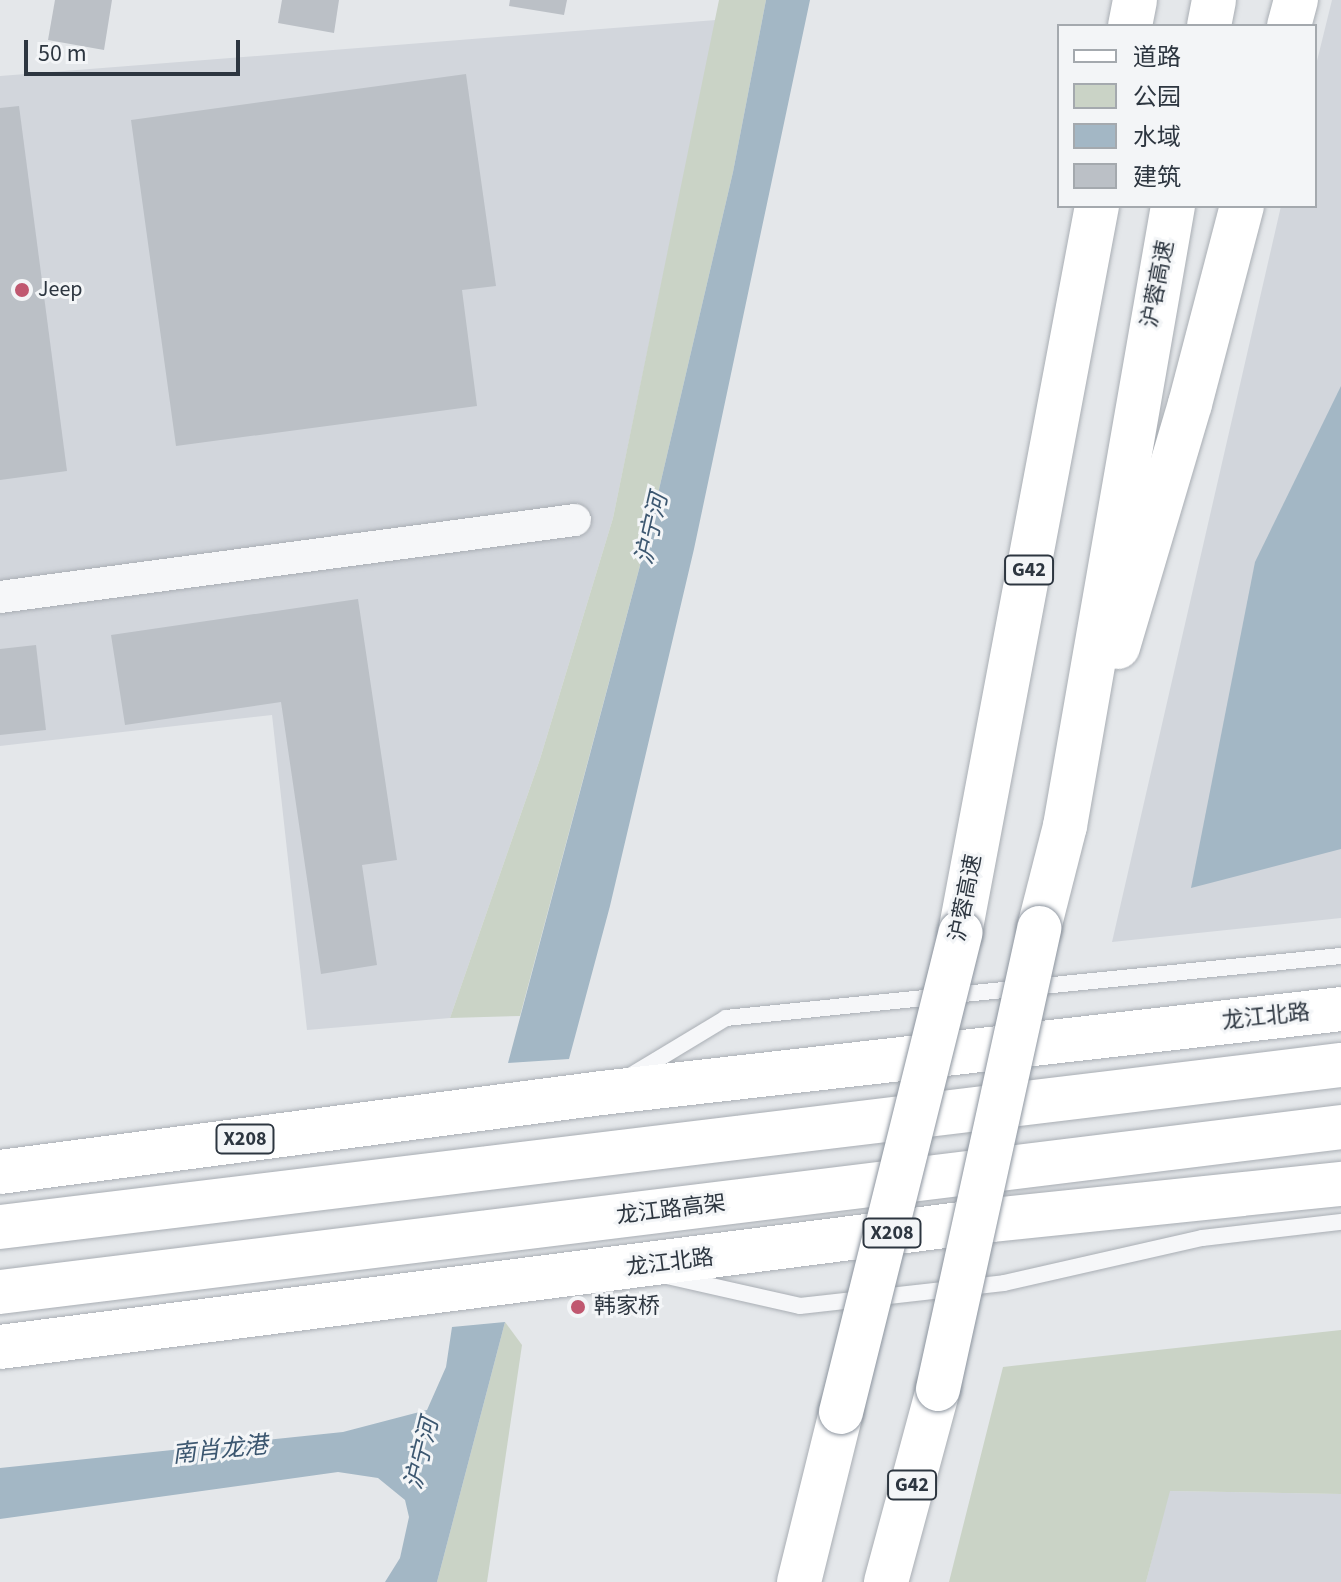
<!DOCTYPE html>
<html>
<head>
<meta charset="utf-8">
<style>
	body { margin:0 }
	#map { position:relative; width:1341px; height:1582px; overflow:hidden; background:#e4e7ea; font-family:"Source Sans 3","Noto Sans SC",sans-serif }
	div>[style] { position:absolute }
	.built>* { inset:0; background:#d2d6dc }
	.green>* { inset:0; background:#cad3c6 }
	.water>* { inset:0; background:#a3b7c5 }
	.building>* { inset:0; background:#bbc0c6 }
	.roads { filter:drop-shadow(0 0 2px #a9aeb4) drop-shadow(0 0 2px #a9aeb4) }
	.service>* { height:16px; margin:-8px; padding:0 8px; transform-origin:8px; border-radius:8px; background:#f6f7f9 }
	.minor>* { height:32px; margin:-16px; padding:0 16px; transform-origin:16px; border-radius:16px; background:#f6f7f9 }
	.primary>* { height:44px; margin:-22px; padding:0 22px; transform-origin:22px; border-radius:22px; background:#fff }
	.trunk>* { height:44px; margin:-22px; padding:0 22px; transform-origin:22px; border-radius:22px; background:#fff }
	.motorway>* { height:44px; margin:-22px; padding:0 22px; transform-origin:22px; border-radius:22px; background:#fff }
	.bridges { filter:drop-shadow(0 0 2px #8d959f) drop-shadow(0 0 2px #8d959f) }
	.motorway-bridge>* { height:44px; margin:-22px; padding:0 22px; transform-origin:22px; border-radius:22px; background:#fff }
	.dots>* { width:22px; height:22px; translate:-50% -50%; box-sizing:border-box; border:4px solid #f3f5f7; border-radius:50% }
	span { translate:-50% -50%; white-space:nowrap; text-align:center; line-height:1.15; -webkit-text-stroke:6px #f3f5f7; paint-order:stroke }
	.shield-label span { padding:2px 6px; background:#f3f5f7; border:2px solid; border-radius:6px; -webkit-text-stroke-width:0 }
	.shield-label { font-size:20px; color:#2d3640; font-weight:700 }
	.street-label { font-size:22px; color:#2d3640 }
	.poi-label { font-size:22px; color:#2d3640 }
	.left { translate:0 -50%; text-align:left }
	.water-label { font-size:24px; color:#3c5770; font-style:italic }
	.legend { position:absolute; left:1057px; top:24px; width:260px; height:184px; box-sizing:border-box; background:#f3f5f7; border:2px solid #a4a9ae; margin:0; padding:10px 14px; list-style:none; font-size:24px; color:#2d3640 }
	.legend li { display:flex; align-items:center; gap:16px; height:40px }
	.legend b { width:40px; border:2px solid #a4a9ae }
	.scale { position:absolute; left:24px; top:40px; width:216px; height:36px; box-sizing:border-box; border:4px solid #2d3640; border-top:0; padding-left:10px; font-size:24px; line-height:28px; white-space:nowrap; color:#2d3640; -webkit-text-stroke:6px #f3f5f7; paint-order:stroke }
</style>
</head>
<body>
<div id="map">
	<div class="built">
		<div style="clip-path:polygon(1332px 0,1341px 0,1341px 918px,1112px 942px,1281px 206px,1315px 206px,1315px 69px)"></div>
		<div style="clip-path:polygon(716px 20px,613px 518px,540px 759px,450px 1018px,307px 1030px,272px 715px,0 746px,0 76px)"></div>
		<div style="clip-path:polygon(1169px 1491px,1341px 1494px,1341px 1582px,1146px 1582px)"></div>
	</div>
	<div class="green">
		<div style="clip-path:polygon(719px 0,766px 0,733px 172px,650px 528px,520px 1016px,450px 1018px,540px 759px,613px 518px)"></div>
		<div style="clip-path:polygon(505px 1322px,522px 1345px,487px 1582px,437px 1582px)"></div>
		<div style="clip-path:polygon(1341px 1330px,1341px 1494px,1170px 1491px,1146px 1582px,949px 1582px,1003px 1367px)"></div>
	</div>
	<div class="water">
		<div style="clip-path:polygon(766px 0,810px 0,694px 549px,610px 906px,569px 1059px,508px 1063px,650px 528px,733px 172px)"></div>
		<div style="clip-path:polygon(1341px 386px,1341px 849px,1191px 888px,1255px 562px)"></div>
		<div style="clip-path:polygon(505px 1322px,437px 1582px,385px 1582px,400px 1558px,409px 1517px,405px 1500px,378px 1478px,338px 1472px,0 1519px,0 1468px,343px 1432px,427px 1410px,446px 1367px,452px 1327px)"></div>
	</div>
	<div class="building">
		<div style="clip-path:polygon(55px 0,112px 0,104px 50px,48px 40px)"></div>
		<div style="clip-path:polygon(282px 0,339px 0,334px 33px,278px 23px)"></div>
		<div style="clip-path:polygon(510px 0,567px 0,564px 15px,509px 6px)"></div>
		<div style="clip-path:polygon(466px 74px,496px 286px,462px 290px,477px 406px,176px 446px,131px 120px)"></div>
		<div style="clip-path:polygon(19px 106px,67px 471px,0 480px,0 108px)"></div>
		<div style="clip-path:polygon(358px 599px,397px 860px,362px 865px,377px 965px,321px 974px,281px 702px,125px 725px,111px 635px)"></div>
		<div style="clip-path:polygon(36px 645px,46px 730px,0 735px,0 649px)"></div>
	</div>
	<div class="roads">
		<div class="service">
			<div style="left:630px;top:1076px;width:112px;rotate:-31.1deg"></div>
			<div style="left:726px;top:1018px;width:618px;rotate:-5.76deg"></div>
			<div style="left:667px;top:1276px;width:136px;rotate:12.7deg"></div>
			<div style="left:800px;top:1306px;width:205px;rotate:-6.4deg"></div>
			<div style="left:1004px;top:1283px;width:203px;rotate:-12.8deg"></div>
			<div style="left:1202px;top:1238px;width:140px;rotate:-6.6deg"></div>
		</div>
		<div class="minor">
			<div style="left:0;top:597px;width:580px;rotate:-7.63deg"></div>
		</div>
		<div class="primary">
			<div style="left:0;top:1172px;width:607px;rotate:-7.48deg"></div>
			<div style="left:602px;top:1093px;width:744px;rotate:-6.48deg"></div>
			<div style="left:0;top:1347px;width:999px;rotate:-7.3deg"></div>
			<div style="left:991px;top:1220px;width:352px;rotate:-5.9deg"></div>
		</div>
		<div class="trunk">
			<div style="left:0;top:1227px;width:1351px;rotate:-6.89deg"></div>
			<div style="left:0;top:1292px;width:1351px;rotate:-7.01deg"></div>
		</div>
		<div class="motorway">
			<div style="left:1130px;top:26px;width:26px;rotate:-79deg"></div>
			<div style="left:1209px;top:26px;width:26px;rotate:-79deg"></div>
			<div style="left:1289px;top:26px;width:27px;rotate:-75deg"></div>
			<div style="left:1118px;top:647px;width:253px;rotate:-73.5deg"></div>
			<div style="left:1190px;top:404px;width:205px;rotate:-75.3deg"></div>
			<div style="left:1039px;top:928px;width:105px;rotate:-75.7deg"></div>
			<div style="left:1065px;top:826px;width:629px;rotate:-80.12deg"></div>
			<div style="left:960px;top:933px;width:740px;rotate:-79.33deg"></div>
			<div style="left:799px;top:1582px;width:175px;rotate:-76.1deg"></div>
			<div style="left:886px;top:1582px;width:200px;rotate:-74.9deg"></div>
		</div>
	</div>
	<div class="bridges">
		<div class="motorway-bridge">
			<div style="left:938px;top:1389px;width:472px;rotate:-77.6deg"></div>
			<div style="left:841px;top:1412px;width:494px;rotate:-76deg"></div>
		</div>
	</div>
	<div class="dots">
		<div style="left:22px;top:290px;background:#c05870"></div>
		<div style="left:578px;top:1307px;background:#c05870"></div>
	</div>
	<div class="shield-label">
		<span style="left:1029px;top:570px">G42</span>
		<span style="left:245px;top:1139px">X208</span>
		<span style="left:892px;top:1233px">X208</span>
		<span style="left:912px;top:1485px">G42</span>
	</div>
	<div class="street-label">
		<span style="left:1158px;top:284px;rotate:-79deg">沪蓉高速</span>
		<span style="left:966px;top:898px;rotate:-79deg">沪蓉高速</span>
		<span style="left:1266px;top:1017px;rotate:-6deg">龙江北路</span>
		<span style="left:671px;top:1210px;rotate:-7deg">龙江路高架</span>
		<span style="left:670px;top:1263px;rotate:-7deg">龙江北路</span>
	</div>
	<div class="poi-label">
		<span class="left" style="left:38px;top:290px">Jeep</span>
		<span class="left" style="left:594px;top:1307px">韩家桥</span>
	</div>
	<div class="water-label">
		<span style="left:652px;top:529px;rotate:-77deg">沪宁河</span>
		<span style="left:220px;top:1450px;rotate:-6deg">南肖龙港</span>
		<span style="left:422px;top:1454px;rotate:-76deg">沪宁河</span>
	</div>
	<ul class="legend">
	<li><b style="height:10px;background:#fff"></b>道路</li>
	<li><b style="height:22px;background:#cad3c6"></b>公园</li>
	<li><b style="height:22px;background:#a3b7c5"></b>水域</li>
	<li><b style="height:22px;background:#bbc0c6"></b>建筑</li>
	</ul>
	<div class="scale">50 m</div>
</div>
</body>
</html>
